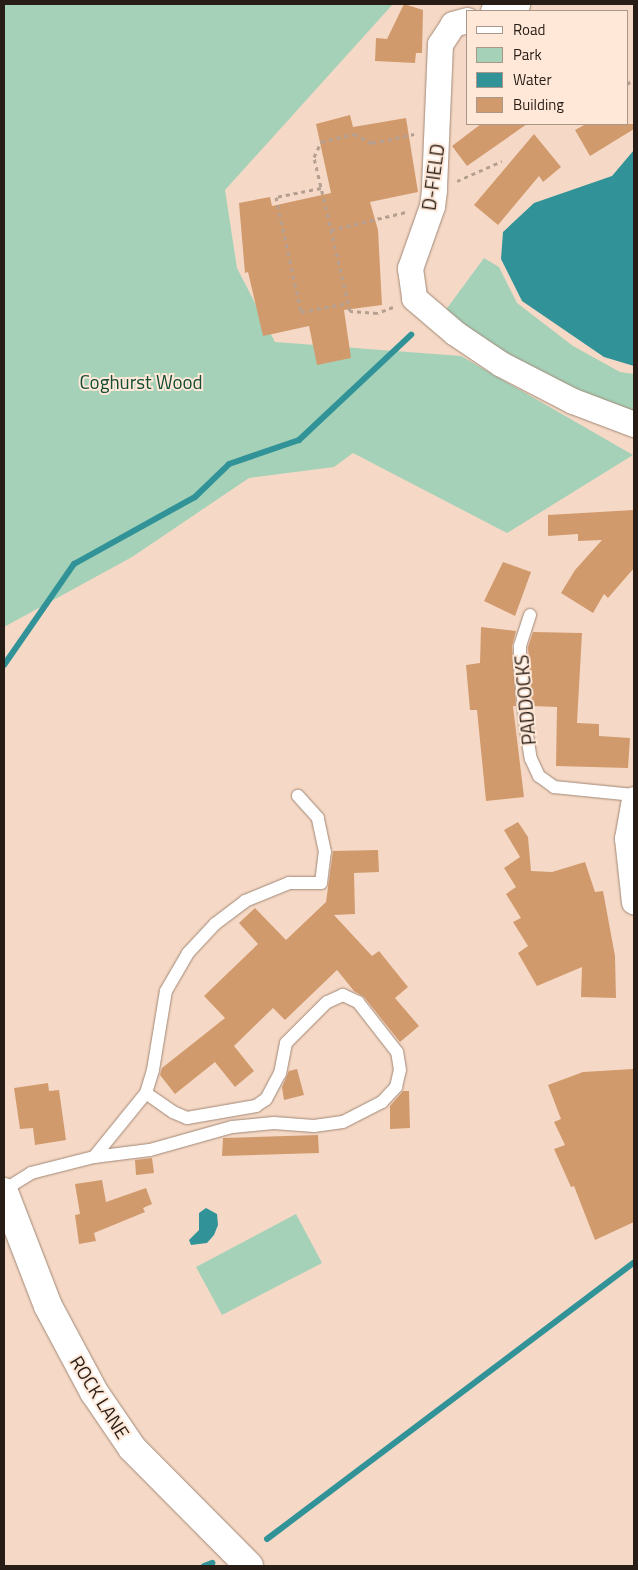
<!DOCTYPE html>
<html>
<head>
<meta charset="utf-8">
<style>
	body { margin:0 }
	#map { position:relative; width:638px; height:1570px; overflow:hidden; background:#f5d9c6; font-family:"Titillium Web",sans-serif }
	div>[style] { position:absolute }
	.green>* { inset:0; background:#a4d1b8 }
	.water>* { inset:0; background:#319398 }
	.stream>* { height:6px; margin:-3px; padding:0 3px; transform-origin:3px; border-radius:3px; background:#319398 }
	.building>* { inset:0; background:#d19a6d }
	.path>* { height:3px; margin-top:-1.5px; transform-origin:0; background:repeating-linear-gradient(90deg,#b59f90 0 4px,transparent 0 8px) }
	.roads { filter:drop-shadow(0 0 1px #a28876) drop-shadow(0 0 1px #a28876) }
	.service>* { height:12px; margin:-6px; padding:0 6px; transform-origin:6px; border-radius:6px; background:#fff }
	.minor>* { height:25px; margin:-12.5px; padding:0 12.5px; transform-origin:12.5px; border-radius:12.5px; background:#fff }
	.tertiary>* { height:28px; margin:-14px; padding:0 14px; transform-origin:14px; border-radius:14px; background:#fff }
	span { translate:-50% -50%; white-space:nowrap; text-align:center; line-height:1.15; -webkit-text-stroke:4px #ffe8d8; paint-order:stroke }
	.street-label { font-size:19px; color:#271d16 }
	.park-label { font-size:19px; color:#144c34 }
	.frame { position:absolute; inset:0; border:5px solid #271d16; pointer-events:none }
	.legend { position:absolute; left:466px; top:10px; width:162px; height:115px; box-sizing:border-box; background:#ffe8d8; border:1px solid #a9978a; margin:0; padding:6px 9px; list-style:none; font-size:15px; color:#271d16 }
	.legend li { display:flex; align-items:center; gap:10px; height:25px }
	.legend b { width:25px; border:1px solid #a9978a }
</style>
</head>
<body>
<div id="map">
	<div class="green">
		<div style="clip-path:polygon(4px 4px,393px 4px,225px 190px,237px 268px,275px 342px,461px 356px,633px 455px,507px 533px,353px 453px,334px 467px,249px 478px,132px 557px,4px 627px)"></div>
		<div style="clip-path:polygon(484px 258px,499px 267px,517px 303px,573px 346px,620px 372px,634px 374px,634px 417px,549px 393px,445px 311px)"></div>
		<div style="clip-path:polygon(296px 1214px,322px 1263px,222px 1315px,196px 1267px)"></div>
	</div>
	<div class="water">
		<div style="clip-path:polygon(634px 150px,634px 366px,604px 357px,522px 301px,501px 259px,503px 232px,534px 203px,612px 176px)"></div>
		<div style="clip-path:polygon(206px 1208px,217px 1214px,218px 1225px,214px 1235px,207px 1243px,191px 1245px,189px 1240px,199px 1230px,199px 1213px)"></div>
	</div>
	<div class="stream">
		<div style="left:4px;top:665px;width:123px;rotate:-55.3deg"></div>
		<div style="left:74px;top:564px;width:138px;rotate:-29deg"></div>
		<div style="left:195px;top:497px;width:47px;rotate:-44.1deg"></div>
		<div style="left:229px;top:464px;width:74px;rotate:-18.9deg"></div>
		<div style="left:299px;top:440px;width:154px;rotate:-43.2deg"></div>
		<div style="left:267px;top:1539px;width:460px;rotate:-37deg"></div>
		<div style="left:204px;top:1566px;width:9px;rotate:-21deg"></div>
	</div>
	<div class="building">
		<div style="clip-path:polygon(404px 4px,423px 10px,422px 53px,416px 53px,415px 63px,375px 61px,376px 38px,387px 39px)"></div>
		<div style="clip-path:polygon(350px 115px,353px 127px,406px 118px,418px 192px,370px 202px,378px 230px,382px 305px,344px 310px,351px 358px,317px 365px,309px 326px,263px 336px,248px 272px,245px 273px,239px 203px,270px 197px,272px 206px,331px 193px,316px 124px)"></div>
		<div style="clip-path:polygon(481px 124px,527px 124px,467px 166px,452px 146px)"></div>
		<div style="clip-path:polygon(586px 124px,634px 124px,634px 129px,590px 156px,575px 130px)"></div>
		<div style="clip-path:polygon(534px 134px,561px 167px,543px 182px,539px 176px,498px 225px,474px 205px)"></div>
		<div style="clip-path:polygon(634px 510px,634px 568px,608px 598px,604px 594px,593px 613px,561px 593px,575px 570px,602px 540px,578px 541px,578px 534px,548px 536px,548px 515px)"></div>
		<div style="clip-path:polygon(503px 562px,531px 572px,515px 616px,484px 601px)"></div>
		<div style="clip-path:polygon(481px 627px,516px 631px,512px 646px,516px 706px,513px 706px,524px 797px,486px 801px,477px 710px,470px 710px,466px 665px,480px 663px)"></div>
		<div style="clip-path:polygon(533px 632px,582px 633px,577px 723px,599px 724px,599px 736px,630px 738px,628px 768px,556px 766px,557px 707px,532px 706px,528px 647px)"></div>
		<div style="clip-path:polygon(518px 822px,528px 837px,531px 871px,552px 872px,585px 862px,595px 892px,603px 891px,615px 956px,616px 998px,581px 997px,582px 967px,537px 986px,518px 953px,528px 946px,513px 922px,521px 918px,506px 894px,516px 887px,504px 868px,520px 857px,504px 830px)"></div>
		<div style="clip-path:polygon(378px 850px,379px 872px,354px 873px,355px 914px,334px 915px,372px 956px,379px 951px,408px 987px,395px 998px,419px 1026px,400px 1042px,364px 997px,354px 991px,337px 970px,285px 1020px,273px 1008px,234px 1046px,254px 1071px,235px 1087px,215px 1062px,175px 1094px,160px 1075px,162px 1068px,225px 1018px,204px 996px,258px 944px,239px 923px,255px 908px,286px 940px,326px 902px,333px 851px)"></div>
		<div style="clip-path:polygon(297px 1069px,304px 1095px,284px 1100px,282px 1087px,289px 1071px)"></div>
		<div style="clip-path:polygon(633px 1069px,634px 1222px,595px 1240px,574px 1186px,571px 1187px,554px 1149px,565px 1145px,554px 1122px,561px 1119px,548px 1085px,583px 1072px)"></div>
		<div style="clip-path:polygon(48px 1083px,49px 1091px,59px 1090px,66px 1140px,35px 1145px,33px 1128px,20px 1129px,14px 1088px)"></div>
		<div style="clip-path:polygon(403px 1091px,409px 1091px,410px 1128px,390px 1129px,390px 1106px)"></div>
		<div style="clip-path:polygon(318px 1135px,319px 1153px,222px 1156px,223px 1138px)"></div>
		<div style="clip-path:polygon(152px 1158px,154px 1173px,136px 1175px,135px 1160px)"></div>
		<div style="clip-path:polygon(102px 1180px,106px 1202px,146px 1188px,152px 1204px,143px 1208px,145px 1212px,94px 1233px,96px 1241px,79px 1244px,75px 1215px,80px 1214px,75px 1184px)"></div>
	</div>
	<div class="path">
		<div style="left:627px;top:84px;width:9px;rotate:-36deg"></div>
		<div style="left:457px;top:181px;width:49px;rotate:-24deg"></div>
		<div style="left:321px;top:188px;width:46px;rotate:168.7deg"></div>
		<div style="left:276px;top:197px;width:118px;rotate:77.7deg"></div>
		<div style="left:301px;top:312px;width:48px;rotate:-10.8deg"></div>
		<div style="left:331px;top:230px;width:77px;rotate:-13.5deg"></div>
		<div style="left:393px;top:307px;width:17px;rotate:159deg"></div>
		<div style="left:377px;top:313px;width:27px;rotate:-176deg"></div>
		<div style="left:350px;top:311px;width:158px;rotate:-103.2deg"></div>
		<div style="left:314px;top:157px;width:17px;rotate:-65deg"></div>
		<div style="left:321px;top:142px;width:34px;rotate:-14deg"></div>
		<div style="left:354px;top:134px;width:20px;rotate:27deg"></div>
		<div style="left:372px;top:143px;width:43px;rotate:-12.1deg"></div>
	</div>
	<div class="roads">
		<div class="service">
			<div style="left:530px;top:615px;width:33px;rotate:108deg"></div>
			<div style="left:520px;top:646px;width:20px;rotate:90deg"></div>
			<div style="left:520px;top:666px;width:63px;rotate:84.6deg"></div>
			<div style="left:526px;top:729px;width:30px;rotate:81deg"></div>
			<div style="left:531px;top:759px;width:19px;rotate:65deg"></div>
			<div style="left:539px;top:776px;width:19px;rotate:36deg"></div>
			<div style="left:554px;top:787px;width:80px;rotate:5.7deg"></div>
			<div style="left:94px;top:1157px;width:56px;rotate:-7.1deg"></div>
			<div style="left:150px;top:1150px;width:85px;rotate:-15.7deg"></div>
			<div style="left:232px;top:1127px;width:42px;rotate:-5.4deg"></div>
			<div style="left:274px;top:1123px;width:40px;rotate:4.3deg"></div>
			<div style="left:314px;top:1126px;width:29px;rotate:-8deg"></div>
			<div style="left:343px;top:1122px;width:44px;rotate:-27.1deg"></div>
			<div style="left:382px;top:1102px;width:21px;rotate:-47deg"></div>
			<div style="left:396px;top:1087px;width:17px;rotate:-77deg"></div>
			<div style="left:400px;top:1070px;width:18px;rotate:-99deg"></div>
			<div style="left:397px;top:1052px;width:63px;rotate:-128deg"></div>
			<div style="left:358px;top:1002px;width:17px;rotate:-155deg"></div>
			<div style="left:343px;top:995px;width:17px;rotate:156deg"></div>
			<div style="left:327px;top:1002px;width:58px;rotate:135deg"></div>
			<div style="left:286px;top:1043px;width:31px;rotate:101deg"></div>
			<div style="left:280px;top:1073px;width:30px;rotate:118deg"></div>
			<div style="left:266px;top:1099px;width:12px;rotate:145deg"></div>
			<div style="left:256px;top:1106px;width:70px;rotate:170.1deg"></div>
			<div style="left:187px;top:1118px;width:15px;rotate:-157deg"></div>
			<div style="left:173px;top:1112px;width:33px;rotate:-145deg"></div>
			<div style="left:4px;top:1190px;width:32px;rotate:-32deg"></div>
			<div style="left:31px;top:1173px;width:65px;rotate:-14.3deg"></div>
			<div style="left:94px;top:1157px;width:82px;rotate:-50.9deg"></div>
			<div style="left:146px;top:1093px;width:24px;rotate:-73deg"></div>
			<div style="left:153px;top:1070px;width:80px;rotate:-80.7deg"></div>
			<div style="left:166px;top:991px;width:44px;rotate:-59.9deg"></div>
			<div style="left:188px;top:953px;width:40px;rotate:-47deg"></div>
			<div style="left:215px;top:924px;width:38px;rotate:-37deg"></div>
			<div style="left:245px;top:901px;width:48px;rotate:-22.2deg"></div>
			<div style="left:289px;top:883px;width:32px"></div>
			<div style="left:321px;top:883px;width:31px;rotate:-83deg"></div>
			<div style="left:325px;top:852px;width:35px;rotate:-102deg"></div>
			<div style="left:318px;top:818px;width:30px;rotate:-132deg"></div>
		</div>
		<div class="minor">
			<div style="left:493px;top:11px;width:25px;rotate:-16deg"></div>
			<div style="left:467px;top:20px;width:15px;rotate:164deg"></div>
			<div style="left:453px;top:24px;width:24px;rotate:123deg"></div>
			<div style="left:440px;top:44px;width:146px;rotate:92.4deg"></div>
			<div style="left:434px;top:190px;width:16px;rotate:97deg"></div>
			<div style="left:432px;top:206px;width:66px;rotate:109.5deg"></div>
			<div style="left:410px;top:268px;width:30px;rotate:82deg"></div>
			<div style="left:414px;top:298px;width:54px;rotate:40.5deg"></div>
			<div style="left:455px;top:333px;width:55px;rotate:34deg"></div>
			<div style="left:501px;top:364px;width:81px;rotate:27.2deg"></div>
			<div style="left:573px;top:401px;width:65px;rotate:20.7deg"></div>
			<div style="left:634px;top:799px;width:40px;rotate:100deg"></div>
			<div style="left:627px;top:838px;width:64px;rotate:83.8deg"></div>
		</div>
		<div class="tertiary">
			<div style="left:4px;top:1192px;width:122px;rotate:68.9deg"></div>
			<div style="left:48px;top:1306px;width:98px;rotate:61.9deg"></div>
			<div style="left:94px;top:1392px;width:68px;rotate:55.8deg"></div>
			<div style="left:132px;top:1448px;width:166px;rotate:45.2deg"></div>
		</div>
	</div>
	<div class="street-label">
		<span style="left:433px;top:177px;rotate:-82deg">D-FIELD</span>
		<span style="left:525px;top:700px;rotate:-95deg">PADDOCKS</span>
		<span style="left:100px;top:1397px;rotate:58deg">ROCK LANE</span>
	</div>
	<div class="park-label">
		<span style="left:141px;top:382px">Coghurst Wood</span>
	</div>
	<div class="frame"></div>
	<ul class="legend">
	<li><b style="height:6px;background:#fff"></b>Road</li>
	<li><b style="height:14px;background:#a4d1b8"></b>Park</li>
	<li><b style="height:14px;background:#319398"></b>Water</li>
	<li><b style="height:14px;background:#d19a6d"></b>Building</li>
	</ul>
</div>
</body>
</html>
